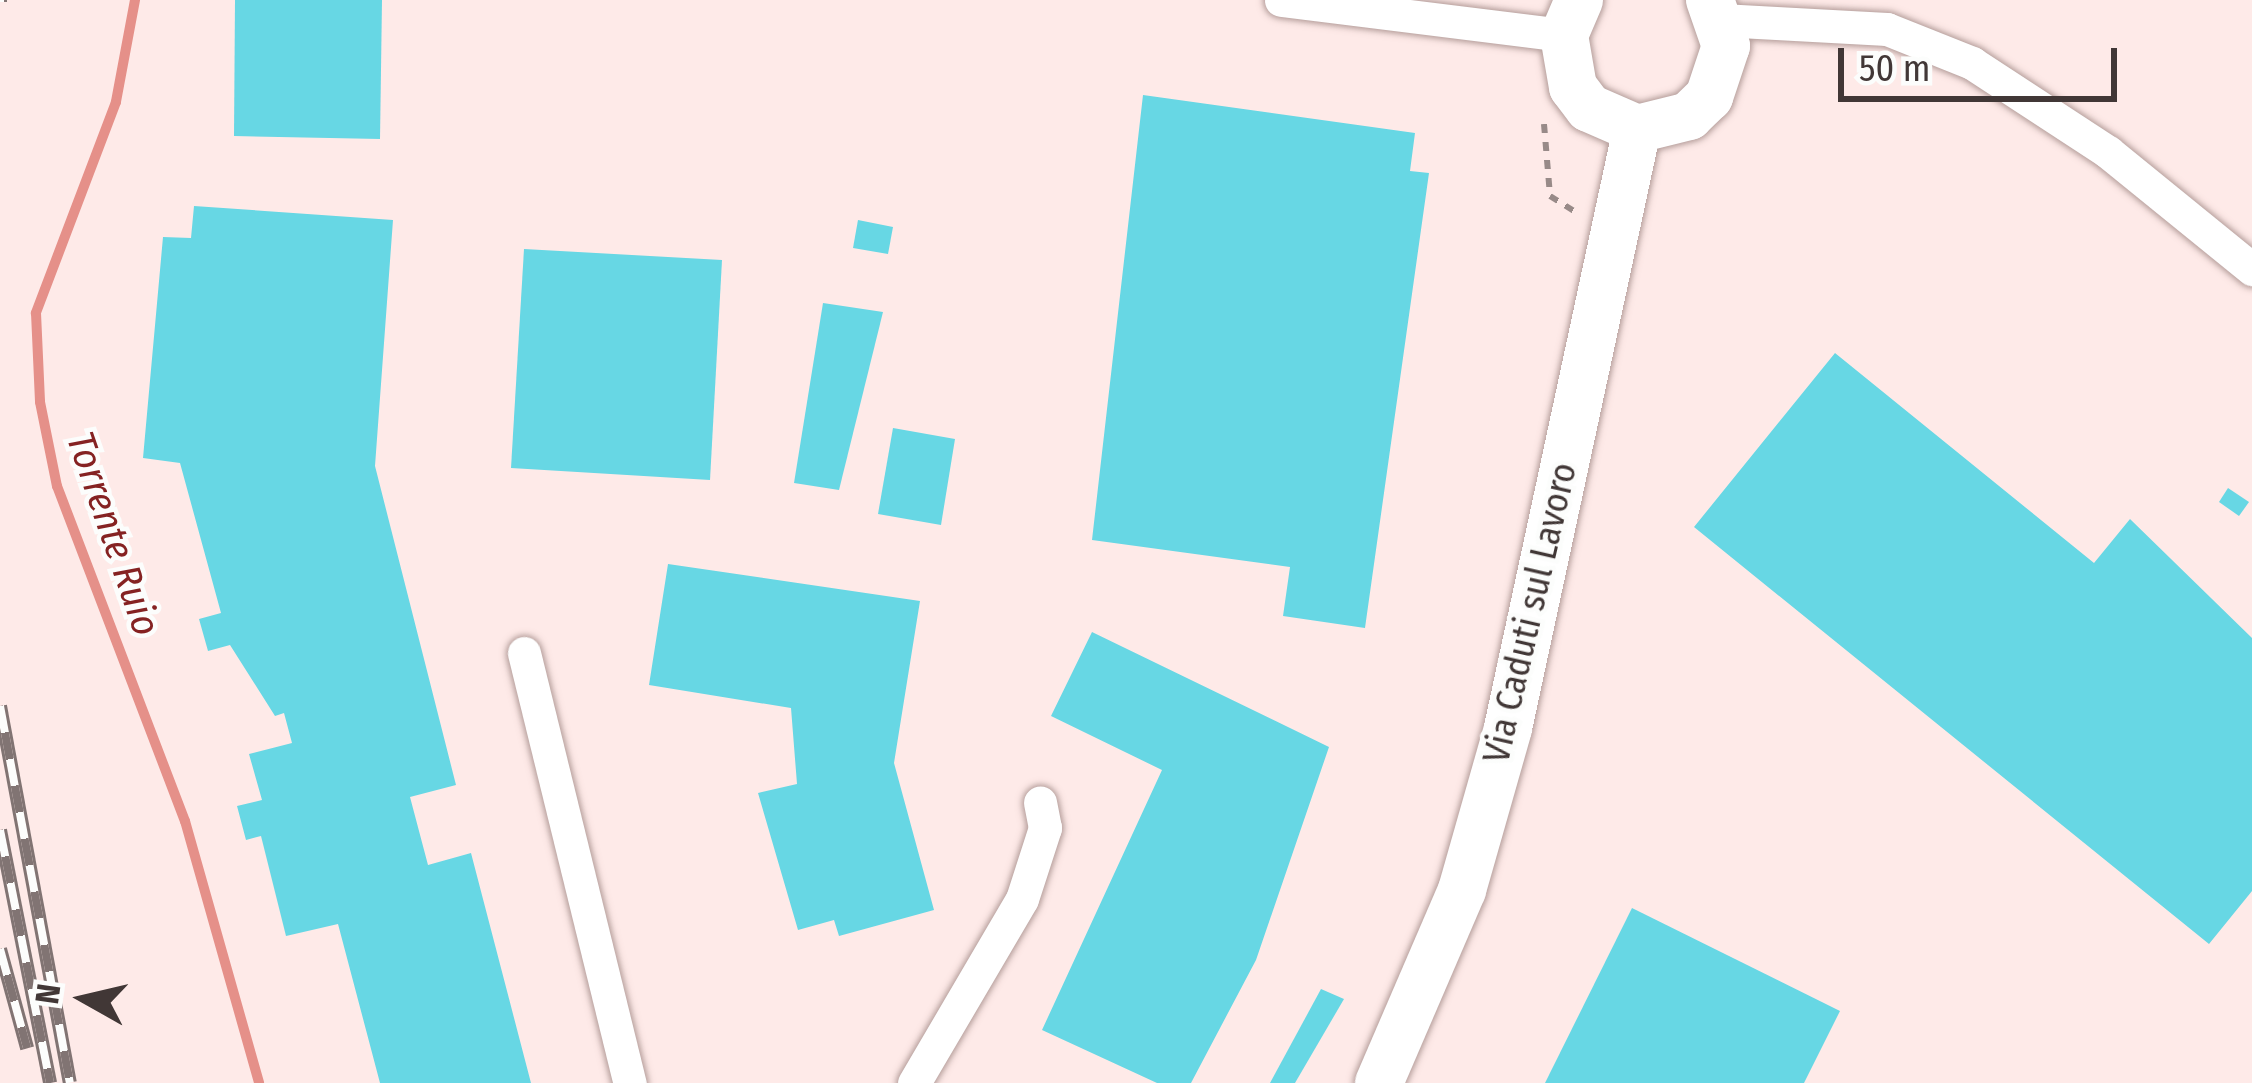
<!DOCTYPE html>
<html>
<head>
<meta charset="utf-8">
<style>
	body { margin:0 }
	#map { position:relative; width:2252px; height:1083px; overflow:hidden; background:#feeae8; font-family:"Fira Sans Condensed",sans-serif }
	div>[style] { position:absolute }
	.stream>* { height:10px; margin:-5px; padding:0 5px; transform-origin:5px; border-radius:5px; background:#e59089 }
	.building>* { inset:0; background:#67d7e4 }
	.path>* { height:6px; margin-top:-3px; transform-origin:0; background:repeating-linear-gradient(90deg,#988a88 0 9px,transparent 0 18px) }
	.roads { filter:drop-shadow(0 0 3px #b59e9b) drop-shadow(0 0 3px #b59e9b) }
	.street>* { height:33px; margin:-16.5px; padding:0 16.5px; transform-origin:16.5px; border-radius:16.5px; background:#fff }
	.secondary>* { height:48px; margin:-24px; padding:0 24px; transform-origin:24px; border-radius:24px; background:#fff }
	.rail>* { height:14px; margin-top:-7px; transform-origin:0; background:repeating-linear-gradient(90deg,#fcfdfc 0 27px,#817473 0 54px); box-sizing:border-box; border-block:3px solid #817473 }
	span { translate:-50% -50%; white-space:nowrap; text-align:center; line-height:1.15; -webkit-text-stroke:9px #fcfdfc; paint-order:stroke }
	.street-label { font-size:36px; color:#413736 }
	.water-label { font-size:39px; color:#852222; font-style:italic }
	.north { position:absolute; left:24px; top:939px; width:120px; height:120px; -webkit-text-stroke:9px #fcfdfc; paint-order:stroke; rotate:278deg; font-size:33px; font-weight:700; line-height:48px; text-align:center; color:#413736 }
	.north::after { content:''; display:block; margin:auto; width:42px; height:54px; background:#413736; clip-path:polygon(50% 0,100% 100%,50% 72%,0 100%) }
	.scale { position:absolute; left:1838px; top:48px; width:279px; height:54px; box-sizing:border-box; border:6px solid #413736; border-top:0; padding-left:15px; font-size:36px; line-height:42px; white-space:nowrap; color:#413736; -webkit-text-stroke:9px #fcfdfc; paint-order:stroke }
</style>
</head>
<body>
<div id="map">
	<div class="stream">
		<div style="left:135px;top:0;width:104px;rotate:100.6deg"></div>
		<div style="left:116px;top:102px;width:226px;rotate:110.8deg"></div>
		<div style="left:36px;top:313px;width:89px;rotate:87.4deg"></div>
		<div style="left:40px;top:402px;width:86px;rotate:78.6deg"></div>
		<div style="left:57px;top:486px;width:359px;rotate:69.1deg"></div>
		<div style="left:185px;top:821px;width:272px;rotate:74.2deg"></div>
	</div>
	<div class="building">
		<div style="clip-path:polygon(235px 0,382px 0,380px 139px,234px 136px)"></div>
		<div style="clip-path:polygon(1143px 95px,1415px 133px,1410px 171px,1429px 173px,1365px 628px,1283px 616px,1290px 567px,1092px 540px)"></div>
		<div style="clip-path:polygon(194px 206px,393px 220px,375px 466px,456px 785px,410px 797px,428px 865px,471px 853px,531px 1083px,380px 1083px,338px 924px,286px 936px,261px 836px,246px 840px,237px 806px,262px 800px,249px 754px,292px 743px,284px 713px,275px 716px,230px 645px,208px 651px,199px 619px,221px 613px,180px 463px,143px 458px,163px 237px,191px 238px)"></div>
		<div style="clip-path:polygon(858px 220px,893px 227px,888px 254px,853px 248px)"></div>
		<div style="clip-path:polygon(524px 249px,722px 260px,710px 480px,511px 468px)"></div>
		<div style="clip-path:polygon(823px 303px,883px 312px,839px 490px,794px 483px)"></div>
		<div style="clip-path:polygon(1835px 353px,2094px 563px,2130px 519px,2252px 638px,2252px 891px,2209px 944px,1694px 527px)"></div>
		<div style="clip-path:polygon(893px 428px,955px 439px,941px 525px,878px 514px)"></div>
		<div style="clip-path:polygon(2228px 488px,2249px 502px,2239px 516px,2219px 502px)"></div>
		<div style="clip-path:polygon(668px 564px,920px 601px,894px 763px,934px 910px,839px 936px,834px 920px,798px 930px,758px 793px,797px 784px,791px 708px,649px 685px)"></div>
		<div style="clip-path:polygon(1092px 632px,1329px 747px,1256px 960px,1191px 1083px,1157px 1083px,1042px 1030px,1162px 770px,1051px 716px)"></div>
		<div style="clip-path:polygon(1632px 908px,1840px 1011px,1804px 1083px,1545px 1083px)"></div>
		<div style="clip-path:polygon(1321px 989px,1344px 999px,1295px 1083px,1270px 1083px)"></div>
	</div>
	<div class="path">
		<div style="left:1544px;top:124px;width:72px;rotate:85.2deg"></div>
		<div style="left:1550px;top:196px;width:32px;rotate:32deg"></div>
	</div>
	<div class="roads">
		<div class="street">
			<div style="left:1281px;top:0;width:285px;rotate:7.1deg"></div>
			<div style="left:1721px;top:20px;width:166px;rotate:3.1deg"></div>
			<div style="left:1887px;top:29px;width:92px;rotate:21.8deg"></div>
			<div style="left:1972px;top:63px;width:163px;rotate:33.2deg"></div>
			<div style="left:2108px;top:152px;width:186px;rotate:39.1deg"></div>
			<div style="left:524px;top:653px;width:443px;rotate:76.2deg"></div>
			<div style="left:914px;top:1083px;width:213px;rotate:-59.6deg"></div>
			<div style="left:1022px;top:899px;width:75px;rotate:-72.1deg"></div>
			<div style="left:1045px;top:828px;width:26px;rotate:-101deg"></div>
		</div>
		<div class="secondary">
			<div style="left:1579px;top:0;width:38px;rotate:113deg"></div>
			<div style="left:1564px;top:35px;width:53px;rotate:80.2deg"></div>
			<div style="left:1573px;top:87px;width:26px;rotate:53deg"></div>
			<div style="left:1589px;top:108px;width:52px;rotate:23.6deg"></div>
			<div style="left:1637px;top:129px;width:54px;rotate:-14deg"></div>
			<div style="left:1689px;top:116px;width:28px;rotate:-44deg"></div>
			<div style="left:1709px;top:97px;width:54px;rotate:-71.6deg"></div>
			<div style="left:1726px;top:46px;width:49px;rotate:-109.2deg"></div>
			<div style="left:1379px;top:1083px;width:210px;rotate:-66.7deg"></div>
			<div style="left:1462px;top:890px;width:168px;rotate:-74.1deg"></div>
			<div style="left:1508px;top:728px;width:613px;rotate:-77.85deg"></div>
		</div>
	</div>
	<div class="rail">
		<div style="left:0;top:2px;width:2px;rotate:-90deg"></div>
		<div style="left:0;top:706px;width:383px;rotate:79.5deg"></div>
		<div style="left:0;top:830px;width:258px;rotate:78.8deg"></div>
		<div style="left:0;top:949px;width:103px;rotate:74.7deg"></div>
	</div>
	<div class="street-label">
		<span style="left:1531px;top:613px;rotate:-77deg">Via Caduti sul Lavoro</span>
	</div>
	<div class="water-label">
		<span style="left:113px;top:534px;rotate:71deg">Torrente Ruio</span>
	</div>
	<div class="north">N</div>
	<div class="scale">50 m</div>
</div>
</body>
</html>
